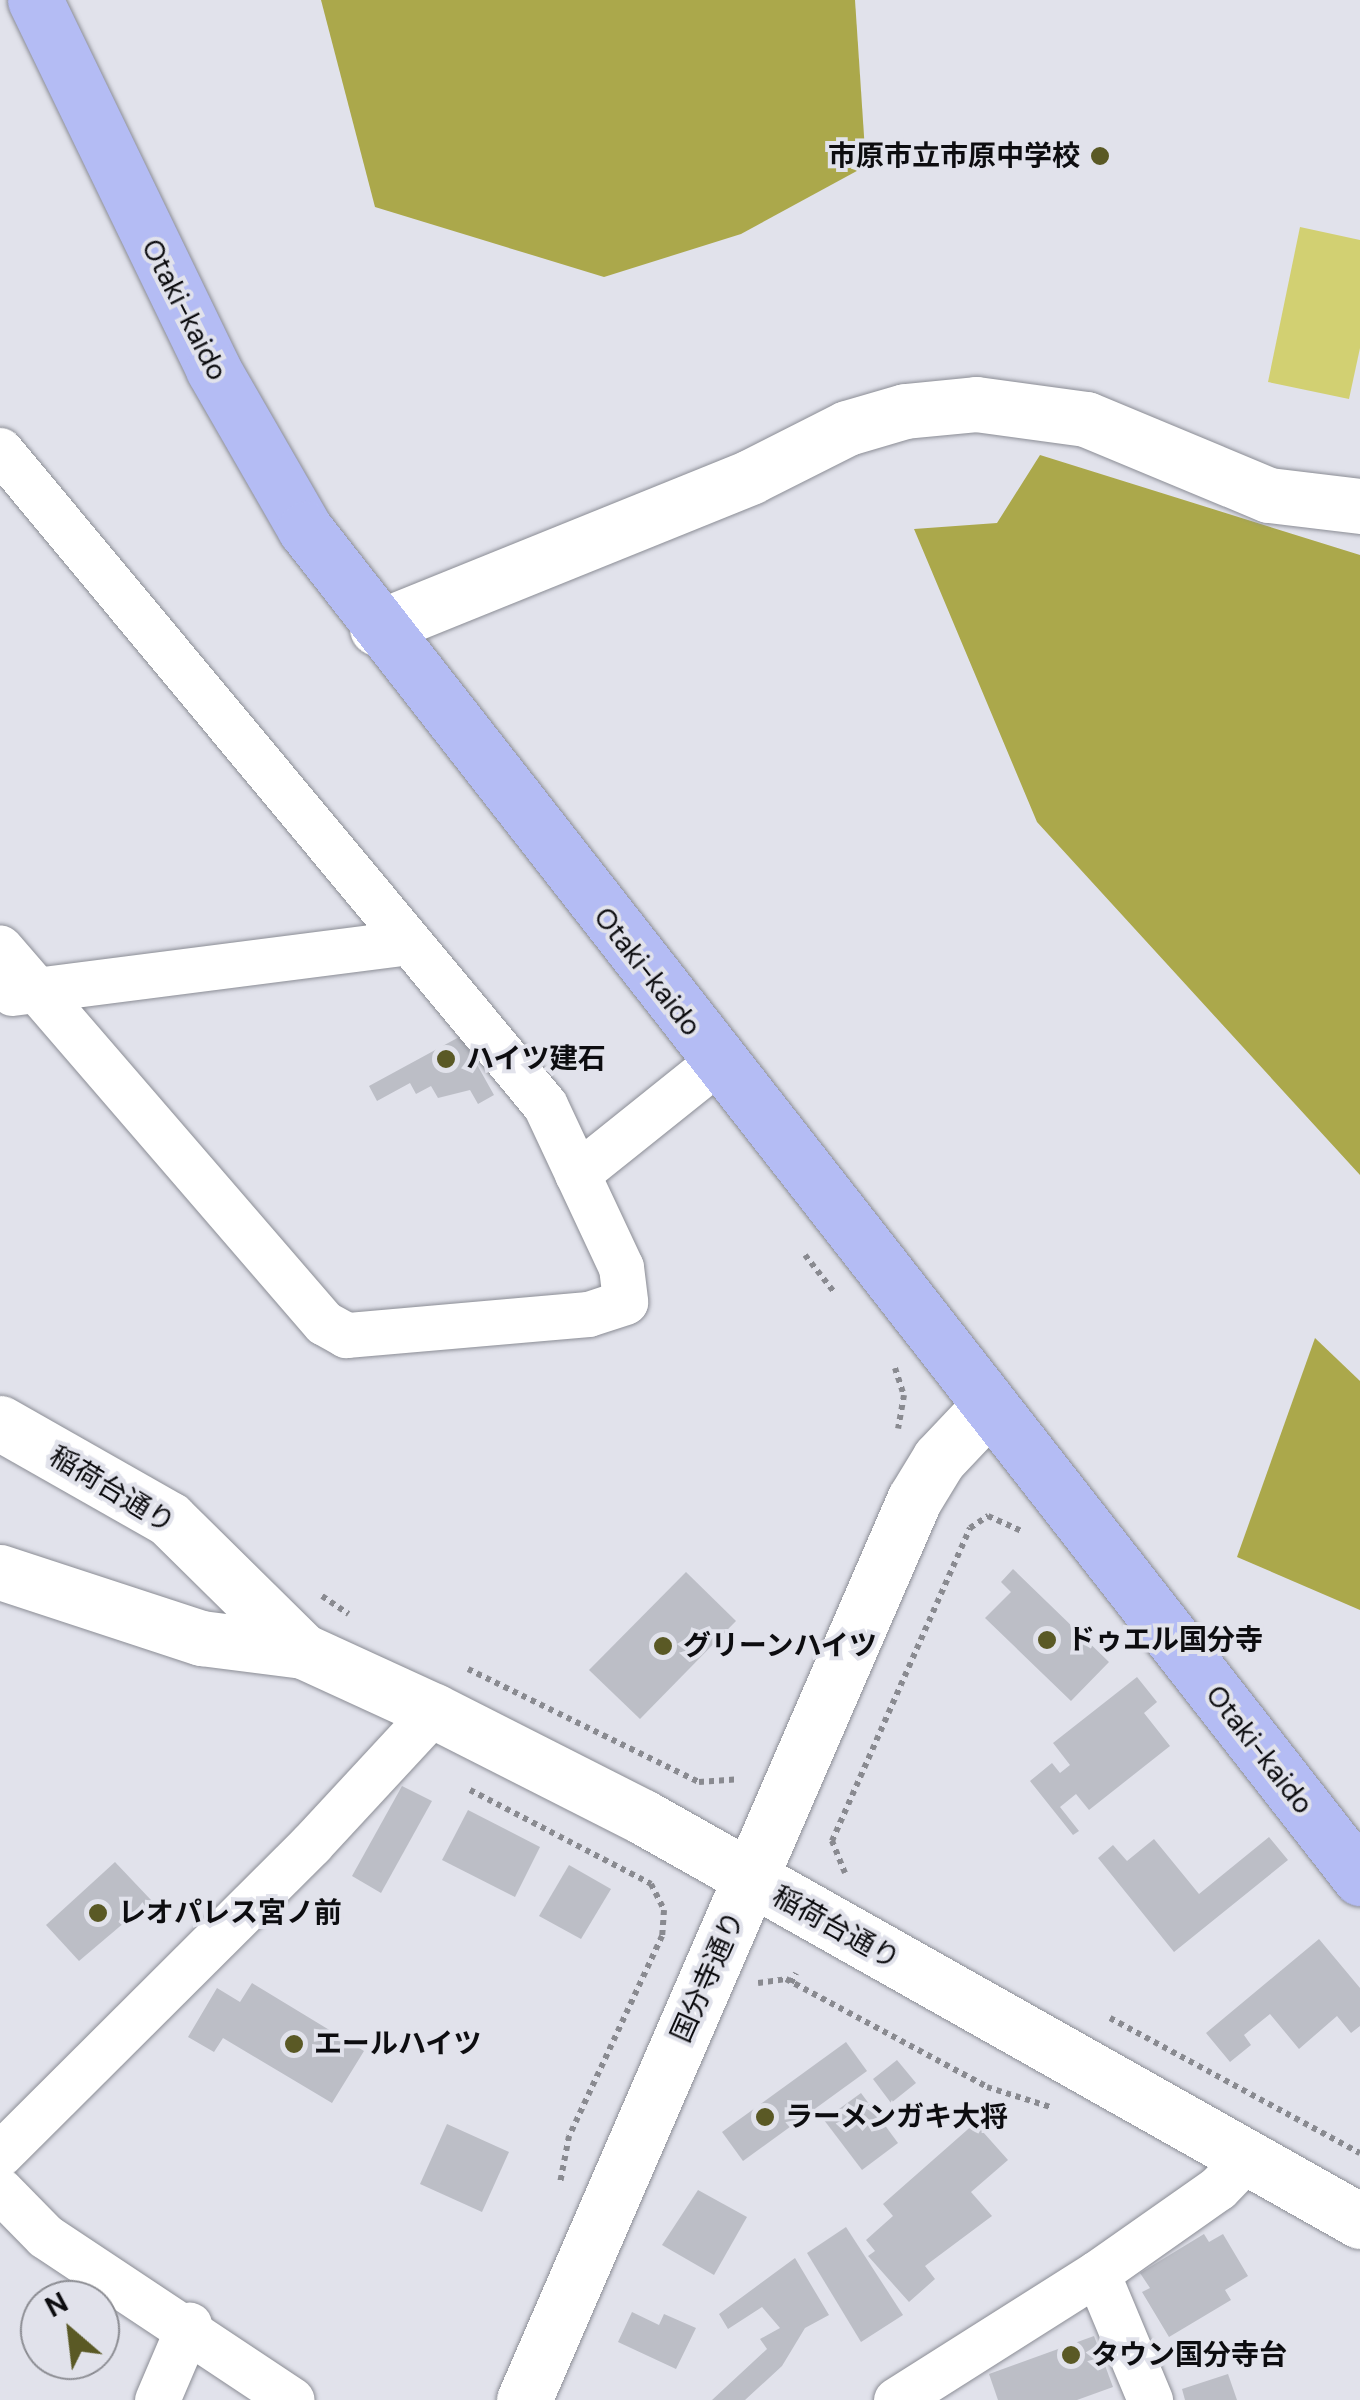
<!DOCTYPE html>
<html>
<head>
<meta charset="utf-8">
<style>
	body { margin:0 }
	#map { position:relative; width:1360px; height:2400px; overflow:hidden; background:#e1e2eb; font-family:"DM Sans","Noto Sans JP",sans-serif }
	div>[style] { position:absolute }
	.forest>* { inset:0; background:#aba84b }
	.water>* { inset:0; background:#d2d072 }
	.building>* { inset:0; background:#bcbec6 }
	.path>* { height:6px; margin-top:-3px; transform-origin:0; background:repeating-linear-gradient(90deg,#898a90 0 5px,transparent 0 10px) }
	.roads { filter:drop-shadow(0 0 2px #8b8d95) drop-shadow(0 0 2px #8b8d95) }
	.minor>* { height:45px; margin:-22.5px; padding:0 22.5px; transform-origin:22.5px; border-radius:22.5px; background:#fff }
	.tertiary>* { height:55px; margin:-27.5px; padding:0 27.5px; transform-origin:27.5px; border-radius:27.5px; background:#fff }
	.trunk>* { height:55px; margin:-27.5px; padding:0 27.5px; transform-origin:27.5px; border-radius:27.5px; background:#b4bcf4 }
	.dots>* { width:28px; height:28px; translate:-50% -50%; box-sizing:border-box; border:5px solid #e1e2eb; border-radius:50% }
	span { translate:-50% -50%; white-space:nowrap; text-align:center; line-height:1.15; -webkit-text-stroke:8px #e1e2eb; paint-order:stroke }
	.poi-label { font-size:28px; color:#0d0d10; font-weight:700 }
	.right { translate:-100% -50%; text-align:right }
	.left { translate:0 -50%; text-align:left }
	.street-label { font-size:28px; color:#0d0d10 }
	.north { position:absolute; left:20px; top:2280px; width:100px; height:100px; box-sizing:border-box; background:#e1e2eb; border:2px solid #8c8d93; border-radius:50%; rotate:332deg; font-size:28px; font-weight:700; line-height:40px; text-align:center; color:#0d0d10 }
	.north::after { content:''; display:block; margin:auto; width:35px; height:45px; background:#5a5925; clip-path:polygon(50% 0,100% 100%,50% 72%,0 100%) }
</style>
</head>
<body>
<div id="map">
	<div class="forest">
		<div style="clip-path:polygon(321px 0,855px 0,866px 166px,741px 234px,604px 277px,375px 207px)"></div>
		<div style="clip-path:polygon(1040px 455px,1360px 555px,1360px 1175px,1037px 822px,914px 529px,997px 523px)"></div>
		<div style="clip-path:polygon(1315px 1338px,1360px 1381px,1360px 1610px,1237px 1557px)"></div>
	</div>
	<div class="water">
		<div style="clip-path:polygon(1300px 227px,1360px 240px,1360px 348px,1349px 399px,1268px 382px)"></div>
	</div>
	<div class="building">
		<div style="clip-path:polygon(461px 1036px,494px 1095px,478px 1104px,470px 1090px,438px 1098px,431px 1086px,416px 1094px,410px 1083px,377px 1101px,369px 1086px)"></div>
		<div style="clip-path:polygon(1013px 1569px,1109px 1662px,1071px 1701px,985px 1618px,1011px 1592px,1001px 1582px)"></div>
		<div style="clip-path:polygon(686px 1572px,736px 1621px,640px 1719px,589px 1670px)"></div>
		<div style="clip-path:polygon(1137px 1677px,1157px 1702px,1144px 1713px,1170px 1746px,1089px 1810px,1076px 1794px,1060px 1807px,1079px 1831px,1073px 1835px,1030px 1781px,1052px 1763px,1060px 1773px,1070px 1765px,1053px 1743px)"></div>
		<div style="clip-path:polygon(402px 1786px,432px 1801px,381px 1893px,352px 1876px)"></div>
		<div style="clip-path:polygon(468px 1810px,540px 1847px,515px 1897px,442px 1860px)"></div>
		<div style="clip-path:polygon(1269px 1837px,1288px 1860px,1174px 1952px,1098px 1858px,1113px 1845px,1127px 1861px,1154px 1839px,1199px 1894px)"></div>
		<div style="clip-path:polygon(115px 1862px,151px 1900px,79px 1961px,46px 1925px)"></div>
		<div style="clip-path:polygon(569px 1865px,611px 1889px,581px 1939px,539px 1916px)"></div>
		<div style="clip-path:polygon(1319px 1939px,1360px 1988px,1360px 2026px,1351px 2033px,1337px 2016px,1299px 2049px,1270px 2014px,1244px 2035px,1251px 2045px,1230px 2062px,1206px 2033px)"></div>
		<div style="clip-path:polygon(252px 1983px,364px 2051px,332px 2103px,223px 2038px,214px 2052px,188px 2037px,217px 1988px,240px 2002px)"></div>
		<div style="clip-path:polygon(846px 2042px,867px 2071px,743px 2161px,722px 2132px)"></div>
		<div style="clip-path:polygon(897px 2060px,916px 2083px,891px 2103px,873px 2079px)"></div>
		<div style="clip-path:polygon(861px 2093px,898px 2143px,862px 2170px,824px 2120px)"></div>
		<div style="clip-path:polygon(975px 2123px,1008px 2160px,971px 2192px,992px 2216px,925px 2266px,935px 2279px,909px 2302px,868px 2256px,875px 2251px,866px 2240px,893px 2216px,883px 2204px)"></div>
		<div style="clip-path:polygon(447px 2124px,509px 2152px,482px 2212px,420px 2184px)"></div>
		<div style="clip-path:polygon(698px 2190px,747px 2217px,714px 2275px,662px 2245px)"></div>
		<div style="clip-path:polygon(846px 2227px,903px 2315px,861px 2342px,807px 2253px)"></div>
		<div style="clip-path:polygon(1204px 2234px,1209px 2242px,1223px 2234px,1248px 2276px,1225px 2290px,1231px 2300px,1169px 2337px,1142px 2292px,1150px 2288px,1140px 2273px)"></div>
		<div style="clip-path:polygon(795px 2258px,829px 2315px,805px 2328px,782px 2366px,745px 2400px,712px 2400px,767px 2349px,760px 2339px,780px 2328px,762px 2307px,728px 2329px,719px 2314px)"></div>
		<div style="clip-path:polygon(632px 2312px,659px 2325px,664px 2314px,696px 2328px,676px 2369px,618px 2342px)"></div>
		<div style="clip-path:polygon(1094px 2336px,1113px 2387px,1077px 2400px,998px 2400px,989px 2374px)"></div>
		<div style="clip-path:polygon(1228px 2374px,1237px 2400px,1185px 2400px,1182px 2389px)"></div>
	</div>
	<div class="path">
		<div style="left:805px;top:1255px;width:47px;rotate:51.9deg"></div>
		<div style="left:895px;top:1368px;width:28px;rotate:72deg"></div>
		<div style="left:904px;top:1395px;width:34px;rotate:100deg"></div>
		<div style="left:322px;top:1596px;width:32px;rotate:34deg"></div>
		<div style="left:468px;top:1669px;width:257px;rotate:26.1deg"></div>
		<div style="left:699px;top:1782px;width:39px;rotate:-4deg"></div>
		<div style="left:470px;top:1790px;width:204px;rotate:27.4deg"></div>
		<div style="left:651px;top:1884px;width:29px;rotate:63deg"></div>
		<div style="left:664px;top:1910px;width:26px;rotate:94deg"></div>
		<div style="left:662px;top:1936px;width:221px;rotate:114.9deg"></div>
		<div style="left:569px;top:2136px;width:48px;rotate:100.8deg"></div>
		<div style="left:845px;top:1873px;width:35px;rotate:-112deg"></div>
		<div style="left:832px;top:1841px;width:342px;rotate:-66.2deg"></div>
		<div style="left:970px;top:1528px;width:22px;rotate:-34deg"></div>
		<div style="left:988px;top:1516px;width:36px;rotate:24deg"></div>
		<div style="left:758px;top:1983px;width:28px;rotate:-8deg"></div>
		<div style="left:786px;top:1979px;width:228px;rotate:28.2deg"></div>
		<div style="left:987px;top:2087px;width:66px;rotate:17.6deg"></div>
		<div style="left:791px;top:1983px;width:11px;rotate:-63deg"></div>
		<div style="left:1110px;top:2018px;width:284px;rotate:28.4deg"></div>
	</div>
	<div class="roads">
		<div class="minor">
			<div style="left:0;top:450px;width:852px;rotate:50.24deg"></div>
			<div style="left:545px;top:1105px;width:179px;rotate:64.9deg"></div>
			<div style="left:621px;top:1267px;width:35px;rotate:83deg"></div>
			<div style="left:625px;top:1302px;width:39px;rotate:162deg"></div>
			<div style="left:588px;top:1314px;width:243px;rotate:175deg"></div>
			<div style="left:346px;top:1335px;width:25px;rotate:-151deg"></div>
			<div style="left:324px;top:1323px;width:496px;rotate:-130.8deg"></div>
			<div style="left:12px;top:993px;width:399px;rotate:-7.3deg"></div>
			<div style="left:577px;top:1174px;width:179px;rotate:-38.7deg"></div>
			<div style="left:0;top:2154px;width:439px;rotate:-44.9deg"></div>
			<div style="left:311px;top:1844px;width:181px;rotate:-47.2deg"></div>
			<div style="left:0;top:2190px;width:64px;rotate:45.6deg"></div>
			<div style="left:45px;top:2236px;width:296px;rotate:33.6deg"></div>
			<div style="left:1097px;top:2273px;width:138px;rotate:67.3deg"></div>
			<div style="left:157px;top:2400px;width:82px;rotate:-66.9deg"></div>
			<div style="left:896px;top:2400px;width:238px;rotate:-32.3deg"></div>
			<div style="left:1097px;top:2273px;width:148px;rotate:-35.1deg"></div>
			<div style="left:1218px;top:2188px;width:42px;rotate:-46deg"></div>
		</div>
		<div class="tertiary">
			<div style="left:377px;top:628px;width:402px;rotate:-22deg"></div>
			<div style="left:750px;top:477px;width:109px;rotate:-26.8deg"></div>
			<div style="left:847px;top:428px;width:60px;rotate:-16.3deg"></div>
			<div style="left:905px;top:411px;width:71px;rotate:-5.6deg"></div>
			<div style="left:976px;top:404px;width:111px;rotate:7.8deg"></div>
			<div style="left:1086px;top:419px;width:198px;rotate:22.6deg"></div>
			<div style="left:1269px;top:495px;width:92px;rotate:6.9deg"></div>
			<div style="left:0;top:1423px;width:194px;rotate:29.6deg"></div>
			<div style="left:169px;top:1519px;width:188px;rotate:44.6deg"></div>
			<div style="left:0;top:1572px;width:212px;rotate:18.2deg"></div>
			<div style="left:201px;top:1638px;width:103px;rotate:7.3deg"></div>
			<div style="left:303px;top:1651px;width:144px;rotate:24.6deg"></div>
			<div style="left:434px;top:1711px;width:234px;rotate:26.9deg"></div>
			<div style="left:643px;top:1817px;width:823px;rotate:29.4deg"></div>
			<div style="left:524px;top:2400px;width:981px;rotate:-66.57deg"></div>
			<div style="left:914px;top:1500px;width:48px;rotate:-58.6deg"></div>
			<div style="left:939px;top:1459px;width:74px;rotate:-46.6deg"></div>
		</div>
		<div class="trunk">
			<div style="left:35px;top:0;width:410px;rotate:64.2deg"></div>
			<div style="left:213px;top:369px;width:185px;rotate:60.1deg"></div>
			<div style="left:305px;top:529px;width:1713px;rotate:51.97deg"></div>
		</div>
	</div>
	<div class="dots">
		<div style="left:1100px;top:156px;background:#5a5925"></div>
		<div style="left:446px;top:1059px;background:#5a5925"></div>
		<div style="left:1047px;top:1640px;background:#5a5925"></div>
		<div style="left:663px;top:1646px;background:#5a5925"></div>
		<div style="left:98px;top:1913px;background:#5a5925"></div>
		<div style="left:294px;top:2044px;background:#5a5925"></div>
		<div style="left:765px;top:2117px;background:#5a5925"></div>
		<div style="left:1071px;top:2355px;background:#5a5925"></div>
	</div>
	<div class="poi-label">
		<span class="right" style="left:1080px;top:156px">市原市立市原中学校</span>
		<span class="left" style="left:466px;top:1059px">ハイツ建石</span>
		<span class="left" style="left:1067px;top:1640px">ドゥエル国分寺</span>
		<span class="left" style="left:683px;top:1646px">グリーンハイツ</span>
		<span class="left" style="left:118px;top:1913px">レオパレス宮ノ前</span>
		<span class="left" style="left:314px;top:2044px">エールハイツ</span>
		<span class="left" style="left:785px;top:2117px">ラーメンガキ大将</span>
		<span class="left" style="left:1091px;top:2355px">タウン国分寺台</span>
	</div>
	<div class="street-label">
		<span style="left:184px;top:310px;rotate:63deg">Otaki-kaido</span>
		<span style="left:647px;top:972px;rotate:52deg">Otaki-kaido</span>
		<span style="left:112px;top:1490px;rotate:31deg">稲荷台通り</span>
		<span style="left:1259px;top:1750px;rotate:52deg">Otaki-kaido</span>
		<span style="left:836px;top:1928px;rotate:29deg">稲荷台通り</span>
		<span style="left:708px;top:1977px;rotate:-66deg">国分寺通り</span>
	</div>
	<div class="north">N</div>
</div>
</body>
</html>
